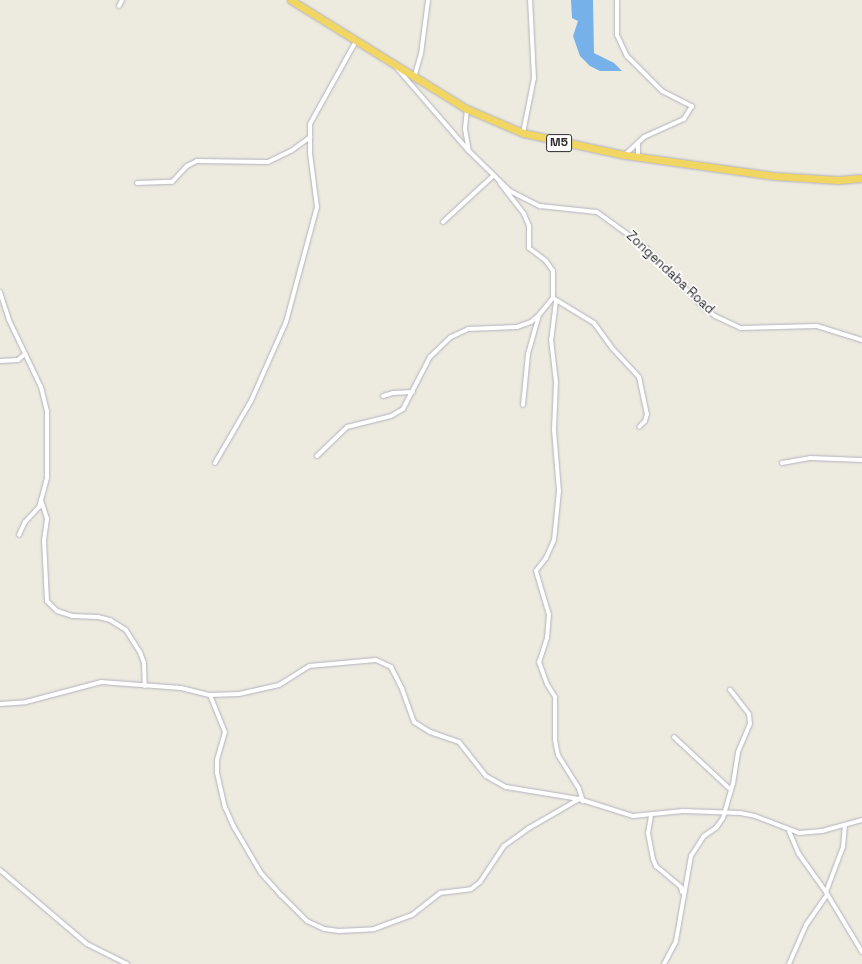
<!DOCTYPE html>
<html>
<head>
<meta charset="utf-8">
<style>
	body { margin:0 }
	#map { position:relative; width:862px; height:964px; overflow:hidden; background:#edeadf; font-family:"Space Grotesk",sans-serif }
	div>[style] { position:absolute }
	.water>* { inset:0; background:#77b1e9 }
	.roads { filter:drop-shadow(0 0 1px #b2b2be) drop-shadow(0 0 1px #b2b2be) }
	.minor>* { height:4px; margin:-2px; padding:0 2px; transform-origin:2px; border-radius:2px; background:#fff }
	.trunk>* { height:7px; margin:-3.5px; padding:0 3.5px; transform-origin:3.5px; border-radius:3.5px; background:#f1d662 }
	span { translate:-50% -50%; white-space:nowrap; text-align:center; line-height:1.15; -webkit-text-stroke:3.5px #fff; paint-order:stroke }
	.shield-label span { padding:1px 3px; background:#fff; border:1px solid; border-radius:3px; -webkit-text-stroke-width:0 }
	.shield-label { font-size:12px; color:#2c2c2c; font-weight:700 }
	.street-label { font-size:13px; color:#2c2c2c }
</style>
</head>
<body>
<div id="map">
	<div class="water">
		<div style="clip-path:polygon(571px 0,593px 0,594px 53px,614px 63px,622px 71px,600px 71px,590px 66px,580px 56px,573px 36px,578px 21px,572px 18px)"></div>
	</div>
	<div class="roads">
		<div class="minor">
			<div style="left:617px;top:0;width:35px;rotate:90deg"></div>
			<div style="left:617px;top:35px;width:23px;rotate:65deg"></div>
			<div style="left:627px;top:56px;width:49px;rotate:45deg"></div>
			<div style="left:662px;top:91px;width:34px;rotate:27deg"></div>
			<div style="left:692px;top:106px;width:15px;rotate:122deg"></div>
			<div style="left:684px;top:119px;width:44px;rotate:155.8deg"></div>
			<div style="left:644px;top:137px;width:26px;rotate:137deg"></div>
			<div style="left:119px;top:6px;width:7px;rotate:-63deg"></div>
			<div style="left:396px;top:67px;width:110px;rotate:49.1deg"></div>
			<div style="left:414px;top:78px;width:25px;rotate:-74deg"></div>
			<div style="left:421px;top:54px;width:54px;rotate:-82.6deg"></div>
			<div style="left:467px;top:109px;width:20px;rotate:96deg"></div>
			<div style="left:465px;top:129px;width:22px;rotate:80deg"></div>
			<div style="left:469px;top:151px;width:57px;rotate:44.3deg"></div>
			<div style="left:510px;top:191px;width:34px;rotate:27deg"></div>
			<div style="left:540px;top:206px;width:57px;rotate:6deg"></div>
			<div style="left:597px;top:212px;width:58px;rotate:35.9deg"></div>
			<div style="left:644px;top:246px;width:85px;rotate:46deg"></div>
			<div style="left:703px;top:307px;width:15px;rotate:37deg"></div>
			<div style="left:715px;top:316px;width:29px;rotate:25deg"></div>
			<div style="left:741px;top:328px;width:76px;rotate:-1.5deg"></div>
			<div style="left:817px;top:326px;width:47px;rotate:17.3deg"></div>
			<div style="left:523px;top:133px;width:56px;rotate:-78.7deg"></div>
			<div style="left:534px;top:78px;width:78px;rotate:-92.9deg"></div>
			<div style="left:638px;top:144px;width:13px;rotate:90deg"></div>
			<div style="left:137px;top:183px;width:35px;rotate:-2deg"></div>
			<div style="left:172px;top:182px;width:22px;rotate:-47deg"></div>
			<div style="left:187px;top:166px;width:11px;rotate:-27deg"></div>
			<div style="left:197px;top:161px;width:71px;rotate:0.8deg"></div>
			<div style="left:268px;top:162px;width:25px;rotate:-26deg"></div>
			<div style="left:291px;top:151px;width:24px;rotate:-36deg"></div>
			<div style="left:500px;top:183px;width:39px;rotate:52deg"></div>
			<div style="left:524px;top:214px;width:13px;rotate:67deg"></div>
			<div style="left:529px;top:226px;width:22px;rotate:90deg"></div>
			<div style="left:529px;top:248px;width:21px;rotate:37deg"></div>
			<div style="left:546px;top:261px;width:12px;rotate:55deg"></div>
			<div style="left:553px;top:271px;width:27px;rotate:90deg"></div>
			<div style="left:553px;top:298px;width:48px;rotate:31.4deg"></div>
			<div style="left:594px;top:323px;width:32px;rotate:54deg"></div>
			<div style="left:613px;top:349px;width:38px;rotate:47deg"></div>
			<div style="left:639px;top:377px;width:38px;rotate:78deg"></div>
			<div style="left:647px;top:414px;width:7px;rotate:106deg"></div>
			<div style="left:645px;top:421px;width:8px;rotate:135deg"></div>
			<div style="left:443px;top:222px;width:69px;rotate:-42.7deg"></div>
			<div style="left:0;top:292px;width:29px;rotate:72deg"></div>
			<div style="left:9px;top:320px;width:74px;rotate:64.5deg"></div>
			<div style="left:41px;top:387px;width:25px;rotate:76deg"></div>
			<div style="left:47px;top:411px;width:67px;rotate:90deg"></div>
			<div style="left:47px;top:478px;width:30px;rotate:105deg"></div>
			<div style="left:39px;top:507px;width:21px;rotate:133deg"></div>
			<div style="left:25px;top:522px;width:14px;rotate:115deg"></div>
			<div style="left:556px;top:301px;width:38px;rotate:97deg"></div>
			<div style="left:551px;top:339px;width:43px;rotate:83.4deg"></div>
			<div style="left:556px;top:382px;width:48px;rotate:92.4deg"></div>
			<div style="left:554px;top:430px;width:61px;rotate:85.3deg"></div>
			<div style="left:559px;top:491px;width:49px;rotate:95.8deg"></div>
			<div style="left:554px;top:540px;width:20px;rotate:114deg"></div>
			<div style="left:546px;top:558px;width:16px;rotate:128deg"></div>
			<div style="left:536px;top:571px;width:46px;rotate:73.5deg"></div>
			<div style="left:549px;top:615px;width:23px;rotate:95deg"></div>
			<div style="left:547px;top:638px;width:25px;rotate:108deg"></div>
			<div style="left:539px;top:662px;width:23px;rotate:70deg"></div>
			<div style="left:547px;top:684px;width:15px;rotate:58deg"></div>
			<div style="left:555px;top:697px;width:43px;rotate:90deg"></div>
			<div style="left:555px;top:740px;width:15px;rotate:79deg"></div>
			<div style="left:558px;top:755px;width:40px;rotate:58deg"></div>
			<div style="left:579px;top:789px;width:13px;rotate:72deg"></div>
			<div style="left:0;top:361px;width:18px;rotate:-3deg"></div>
			<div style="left:18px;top:360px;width:9px;rotate:-41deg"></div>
			<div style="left:383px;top:396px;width:10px;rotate:-17deg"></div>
			<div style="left:393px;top:393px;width:20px;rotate:-3deg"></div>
			<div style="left:523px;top:405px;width:51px;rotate:-84.4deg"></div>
			<div style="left:528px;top:354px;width:41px;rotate:-74.2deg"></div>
			<div style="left:539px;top:315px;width:22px;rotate:-51deg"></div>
			<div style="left:317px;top:456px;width:42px;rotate:-44deg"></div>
			<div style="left:347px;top:427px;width:45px;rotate:-14deg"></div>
			<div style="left:391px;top:416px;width:14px;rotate:-30deg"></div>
			<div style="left:403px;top:409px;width:59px;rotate:-62.6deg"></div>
			<div style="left:430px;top:357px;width:29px;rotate:-44deg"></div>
			<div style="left:451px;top:337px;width:19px;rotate:-25deg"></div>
			<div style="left:468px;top:329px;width:49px;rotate:-2.3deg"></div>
			<div style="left:517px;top:327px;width:15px;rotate:-20deg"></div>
			<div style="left:531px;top:322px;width:11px;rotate:-41deg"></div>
			<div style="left:215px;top:463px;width:72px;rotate:-59.9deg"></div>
			<div style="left:251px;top:401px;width:86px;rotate:-66.1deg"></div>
			<div style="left:286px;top:322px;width:119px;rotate:-74.9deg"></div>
			<div style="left:317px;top:207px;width:54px;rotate:-97.4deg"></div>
			<div style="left:310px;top:153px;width:29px;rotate:-90deg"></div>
			<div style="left:310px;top:124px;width:95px;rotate:-61deg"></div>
			<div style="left:782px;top:463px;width:28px;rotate:-10deg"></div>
			<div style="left:810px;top:458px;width:52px;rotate:2.2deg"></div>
			<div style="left:41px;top:500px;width:20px;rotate:72deg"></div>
			<div style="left:47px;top:519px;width:21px;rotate:98deg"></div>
			<div style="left:44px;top:540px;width:61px;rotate:87.2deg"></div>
			<div style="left:47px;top:601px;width:14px;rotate:45deg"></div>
			<div style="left:57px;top:611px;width:16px;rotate:18deg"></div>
			<div style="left:72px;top:616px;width:26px;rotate:2deg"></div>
			<div style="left:98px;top:617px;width:12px;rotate:14deg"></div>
			<div style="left:110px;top:620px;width:19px;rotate:32deg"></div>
			<div style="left:126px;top:630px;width:26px;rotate:58deg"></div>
			<div style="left:140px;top:652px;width:12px;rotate:70deg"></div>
			<div style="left:144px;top:663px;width:23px;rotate:88deg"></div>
			<div style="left:210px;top:695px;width:40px;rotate:68deg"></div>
			<div style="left:225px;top:732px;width:29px;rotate:106deg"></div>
			<div style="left:217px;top:760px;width:13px;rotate:90deg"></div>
			<div style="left:217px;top:773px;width:35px;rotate:77deg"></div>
			<div style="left:225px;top:807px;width:22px;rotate:66deg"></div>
			<div style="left:234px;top:827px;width:53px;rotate:59.6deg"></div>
			<div style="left:261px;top:873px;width:30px;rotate:48deg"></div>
			<div style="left:281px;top:895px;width:37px;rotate:45deg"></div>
			<div style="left:307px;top:921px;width:19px;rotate:25deg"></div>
			<div style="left:324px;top:929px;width:15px;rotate:8deg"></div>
			<div style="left:339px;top:931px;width:35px;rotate:-3deg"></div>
			<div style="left:374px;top:929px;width:40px;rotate:-20.2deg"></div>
			<div style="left:412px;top:915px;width:36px;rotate:-38deg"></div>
			<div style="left:440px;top:893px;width:31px;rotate:-7deg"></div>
			<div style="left:471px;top:889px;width:11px;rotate:-38deg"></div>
			<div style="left:480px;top:882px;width:43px;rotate:-56.3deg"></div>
			<div style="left:504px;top:846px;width:31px;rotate:-36deg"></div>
			<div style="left:529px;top:828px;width:58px;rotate:-30.1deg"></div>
			<div style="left:0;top:704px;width:26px;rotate:-4deg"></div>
			<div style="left:26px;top:702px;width:78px;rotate:-14.9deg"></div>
			<div style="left:101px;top:682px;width:80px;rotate:4.3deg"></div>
			<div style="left:181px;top:688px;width:30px;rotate:14deg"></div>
			<div style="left:210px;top:695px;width:29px;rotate:-2deg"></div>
			<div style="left:239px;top:694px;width:41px;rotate:-12.7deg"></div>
			<div style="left:279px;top:685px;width:36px;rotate:-32deg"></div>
			<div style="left:309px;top:666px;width:67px;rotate:-5.1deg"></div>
			<div style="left:376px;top:660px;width:17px;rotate:25deg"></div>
			<div style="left:391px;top:667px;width:25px;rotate:63deg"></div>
			<div style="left:402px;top:689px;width:35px;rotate:70deg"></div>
			<div style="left:414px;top:722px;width:19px;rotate:32deg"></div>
			<div style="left:430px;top:732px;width:31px;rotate:19deg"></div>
			<div style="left:459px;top:742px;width:43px;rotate:51.5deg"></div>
			<div style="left:486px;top:776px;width:23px;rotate:29deg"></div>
			<div style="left:506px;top:787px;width:74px;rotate:9.3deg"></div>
			<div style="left:579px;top:799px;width:57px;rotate:17.5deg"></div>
			<div style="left:633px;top:816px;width:50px;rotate:-5.7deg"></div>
			<div style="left:683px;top:811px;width:57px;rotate:2deg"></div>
			<div style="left:740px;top:813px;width:15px;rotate:11deg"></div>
			<div style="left:755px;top:816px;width:47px;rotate:21.1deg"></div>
			<div style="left:799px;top:833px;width:23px;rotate:-5deg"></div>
			<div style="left:822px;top:831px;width:41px;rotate:-15.4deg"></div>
			<div style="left:674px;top:737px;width:78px;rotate:42.9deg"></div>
			<div style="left:651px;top:816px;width:17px;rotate:100deg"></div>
			<div style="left:648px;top:833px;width:26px;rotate:79deg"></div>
			<div style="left:653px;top:859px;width:8px;rotate:67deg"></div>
			<div style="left:656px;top:866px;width:33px;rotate:40deg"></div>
			<div style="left:681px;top:887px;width:5px;rotate:79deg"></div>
			<div style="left:789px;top:831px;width:25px;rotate:67deg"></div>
			<div style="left:799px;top:854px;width:47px;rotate:54.6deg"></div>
			<div style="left:826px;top:892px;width:70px;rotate:59deg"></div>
			<div style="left:0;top:870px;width:114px;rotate:40.4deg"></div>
			<div style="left:87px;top:944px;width:45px;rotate:26.6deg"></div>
			<div style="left:826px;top:892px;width:48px;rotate:-69.3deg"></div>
			<div style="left:843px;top:847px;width:22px;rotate:-85deg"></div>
			<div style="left:664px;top:964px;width:26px;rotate:-62deg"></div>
			<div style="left:676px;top:941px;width:86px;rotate:-80deg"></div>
			<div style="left:691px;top:856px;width:24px;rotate:-57deg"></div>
			<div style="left:704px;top:836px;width:14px;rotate:-34deg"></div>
			<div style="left:716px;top:828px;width:12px;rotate:-55deg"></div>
			<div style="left:723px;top:818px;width:35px;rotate:-74deg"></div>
			<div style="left:733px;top:784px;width:32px;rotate:-81deg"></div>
			<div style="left:738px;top:752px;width:30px;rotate:-67deg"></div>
			<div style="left:750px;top:724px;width:10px;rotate:-96deg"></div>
			<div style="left:749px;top:714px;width:31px;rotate:-128deg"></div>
			<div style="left:789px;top:964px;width:43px;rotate:-66.4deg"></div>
			<div style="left:806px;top:925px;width:37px;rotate:-55deg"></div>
		</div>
		<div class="trunk">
			<div style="left:291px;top:0;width:207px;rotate:31.8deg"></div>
			<div style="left:467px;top:109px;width:61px;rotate:23.2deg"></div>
			<div style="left:523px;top:133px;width:104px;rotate:12.2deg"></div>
			<div style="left:625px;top:155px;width:151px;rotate:8deg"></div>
			<div style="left:775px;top:176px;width:63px;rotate:3.6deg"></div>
			<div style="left:838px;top:180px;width:24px;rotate:-5deg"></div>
		</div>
	</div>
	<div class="shield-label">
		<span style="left:559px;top:143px">M5</span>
	</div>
	<div class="street-label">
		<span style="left:670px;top:273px;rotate:43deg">Zongendaba Road</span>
	</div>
</div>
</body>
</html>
